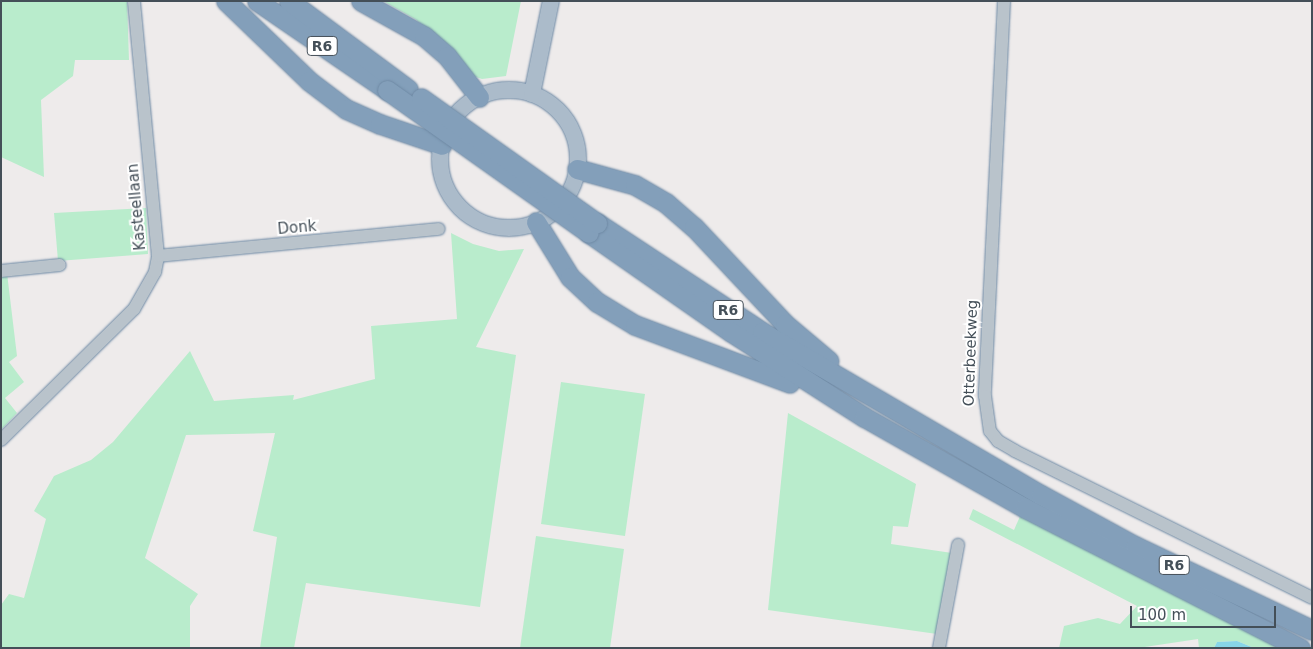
<!DOCTYPE html>
<html>
<head>
<meta charset="utf-8">
<style>
	body { margin:0 }
	#map { position:relative; width:1313px; height:649px; overflow:hidden; background:#eeebeb; font-family:"DejaVu Sans",sans-serif }
	div>[style] { position:absolute }
	.green>* { inset:0; background:#b9eccc }
	.water>* { inset:0; background:#87d6e8 }
	.roads { filter:drop-shadow(0 0 1px #6f8aa5) drop-shadow(0 0 1px #6f8aa5) }
	.minor>* { height:12px; margin:-6px; padding:0 6px; transform-origin:6px; border-radius:6px; background:#b9c3cb }
	.major>* { height:16px; margin:-8px; padding:0 8px; transform-origin:8px; border-radius:8px; background:#abbbca }
	.major>.ring { margin:-8px; padding:0; box-sizing:content-box; background:none; border:16px solid #abbbca; border-radius:50% }
	.highway>* { height:19px; margin:-9.5px; padding:0 9.5px; transform-origin:9.5px; border-radius:9.5px; background:#839fba }
	.bridges { filter:drop-shadow(0 0 1px #6f8aa5) drop-shadow(0 0 1px #6f8aa5) }
	.highway-bridge>* { height:19px; margin:-9.5px; padding:0 9.5px; transform-origin:9.5px; border-radius:9.5px; background:#839fba }
	span { translate:-50% -50%; white-space:nowrap; text-align:center; line-height:1.15; -webkit-text-stroke:4px #fff; paint-order:stroke }
	.shield-label span { padding:1px 4px; background:#fff; border:1px solid; border-radius:4px; -webkit-text-stroke-width:0 }
	.shield-label { font-size:14px; color:#444f58; font-weight:700 }
	.street-label { font-size:15px; color:#444f58 }
	.frame { position:absolute; inset:0; border:2px solid #444f58; pointer-events:none }
	.scale { position:absolute; left:1130px; top:606px; width:146px; height:22px; box-sizing:border-box; border:2px solid #444f58; border-top:0; padding-left:6px; font-size:15px; line-height:18px; white-space:nowrap; color:#444f58; -webkit-text-stroke:4px #fff; paint-order:stroke }
</style>
</head>
<body>
<div id="map">
	<div class="green">
		<div style="clip-path:polygon(1px 1px,127px 1px,129px 60px,75px 60px,73px 76px,41px 100px,44px 177px,1px 157px)"></div>
		<div style="clip-path:polygon(383px 1px,521px 1px,506px 76px,482px 79px,473px 76px,443px 41px,415px 19px)"></div>
		<div style="clip-path:polygon(146px 208px,148px 254px,58px 261px,54px 213px)"></div>
		<div style="clip-path:polygon(451px 233px,473px 244px,499px 251px,524px 249px,476px 347px,516px 355px,480px 607px,306px 583px,294px 648px,260px 648px,277px 537px,253px 531px,275px 433px,186px 435px,145px 558px,198px 594px,190px 606px,190px 648px,1px 648px,1px 605px,9px 594px,24px 598px,46px 519px,34px 511px,54px 476px,91px 460px,113px 442px,190px 351px,214px 401px,294px 395px,293px 400px,375px 379px,371px 326px,457px 319px)"></div>
		<div style="clip-path:polygon(7px 273px,17px 356px,9px 362px,24px 382px,5px 398px,17px 413px,1px 430px,1px 274px)"></div>
		<div style="clip-path:polygon(561px 382px,645px 394px,625px 536px,541px 524px)"></div>
		<div style="clip-path:polygon(788px 413px,916px 484px,908px 527px,893px 526px,891px 544px,952px 553px,937px 634px,768px 610px)"></div>
		<div style="clip-path:polygon(973px 509px,1014px 530px,1021px 514px,1284px 648px,1254px 648px,1237px 641px,1217px 642px,1214px 648px,1199px 648px,1198px 639px,1138px 648px,1059px 648px,1064px 626px,1098px 618px,1120px 624px,1137px 606px,969px 519px)"></div>
		<div style="clip-path:polygon(536px 536px,624px 549px,610px 648px,520px 648px)"></div>
	</div>
	<div class="water">
		<div style="clip-path:polygon(1237px 641px,1254px 648px,1214px 648px,1217px 642px)"></div>
	</div>
	<div class="roads">
		<div class="minor">
			<div style="left:1004px;top:1px;width:395px;rotate:92.8deg"></div>
			<div style="left:985px;top:396px;width:35px;rotate:82deg"></div>
			<div style="left:990px;top:431px;width:13px;rotate:51deg"></div>
			<div style="left:998px;top:441px;width:20px;rotate:30deg"></div>
			<div style="left:1015px;top:451px;width:331px;rotate:26.3deg"></div>
			<div style="left:158px;top:256px;width:282px;rotate:-5.5deg"></div>
			<div style="left:1px;top:271px;width:59px;rotate:-5.8deg"></div>
			<div style="left:1px;top:440px;width:187px;rotate:-44.6deg"></div>
			<div style="left:134px;top:309px;width:43px;rotate:-60.4deg"></div>
			<div style="left:155px;top:272px;width:16px;rotate:-79deg"></div>
			<div style="left:158px;top:256px;width:256px;rotate:-95.4deg"></div>
			<div style="left:939px;top:648px;width:105px;rotate:-79.5deg"></div>
		</div>
		<div class="major">
			<div class="ring" style="left:440px;top:90px;width:122px;height:122px"></div>
			<div style="left:532px;top:94px;width:95px;rotate:-78.5deg"></div>
		</div>
		<div class="highway">
			<div style="left:226px;top:1px;width:115px;rotate:43.9deg"></div>
			<div style="left:309px;top:81px;width:46px;rotate:37.1deg"></div>
			<div style="left:346px;top:109px;width:37px;rotate:24deg"></div>
			<div style="left:380px;top:124px;width:65px;rotate:18.7deg"></div>
			<div style="left:257px;top:1px;width:158px;rotate:34.4deg"></div>
			<div style="left:289px;top:1px;width:148px;rotate:36.5deg"></div>
			<div style="left:361px;top:1px;width:72px;rotate:29.1deg"></div>
			<div style="left:424px;top:36px;width:30px;rotate:41deg"></div>
			<div style="left:447px;top:56px;width:52px;rotate:52deg"></div>
			<div style="left:577px;top:169px;width:60px;rotate:15.4deg"></div>
			<div style="left:635px;top:185px;width:36px;rotate:30deg"></div>
			<div style="left:666px;top:203px;width:37px;rotate:41deg"></div>
			<div style="left:694px;top:227px;width:133px;rotate:46.8deg"></div>
			<div style="left:785px;top:324px;width:57px;rotate:40.1deg"></div>
			<div style="left:536px;top:222px;width:65px;rotate:58.3deg"></div>
			<div style="left:570px;top:277px;width:37px;rotate:43deg"></div>
			<div style="left:597px;top:302px;width:44px;rotate:31.2deg"></div>
			<div style="left:635px;top:325px;width:165px;rotate:20.5deg"></div>
			<div style="left:597px;top:223px;width:198px;rotate:33.4deg"></div>
			<div style="left:762px;top:332px;width:323px;rotate:30.3deg"></div>
			<div style="left:1041px;top:495px;width:107px;rotate:28.5deg"></div>
			<div style="left:1135px;top:546px;width:196px;rotate:25.4deg"></div>
			<div style="left:589px;top:233px;width:173px;rotate:34.9deg"></div>
			<div style="left:731px;top:332px;width:158px;rotate:32.6deg"></div>
			<div style="left:864px;top:417px;width:185px;rotate:29.5deg"></div>
			<div style="left:1025px;top:508px;width:309px;rotate:27deg"></div>
		</div>
	</div>
	<div class="bridges">
		<div class="highway-bridge">
			<div style="left:387px;top:90px;width:247px;rotate:35.3deg"></div>
			<div style="left:421px;top:98px;width:216px;rotate:35.4deg"></div>
		</div>
	</div>
	<div class="shield-label">
		<span style="left:322px;top:46px">R6</span>
		<span style="left:728px;top:310px">R6</span>
		<span style="left:1174px;top:565px">R6</span>
	</div>
	<div class="street-label">
		<span style="left:137px;top:207px;rotate:-95deg">Kasteellaan</span>
		<span style="left:297px;top:228px;rotate:-5deg">Donk</span>
		<span style="left:971px;top:353px;rotate:-88deg">Otterbeekweg</span>
	</div>
	<div class="frame"></div>
	<div class="scale">100 m</div>
</div>
</body>
</html>
